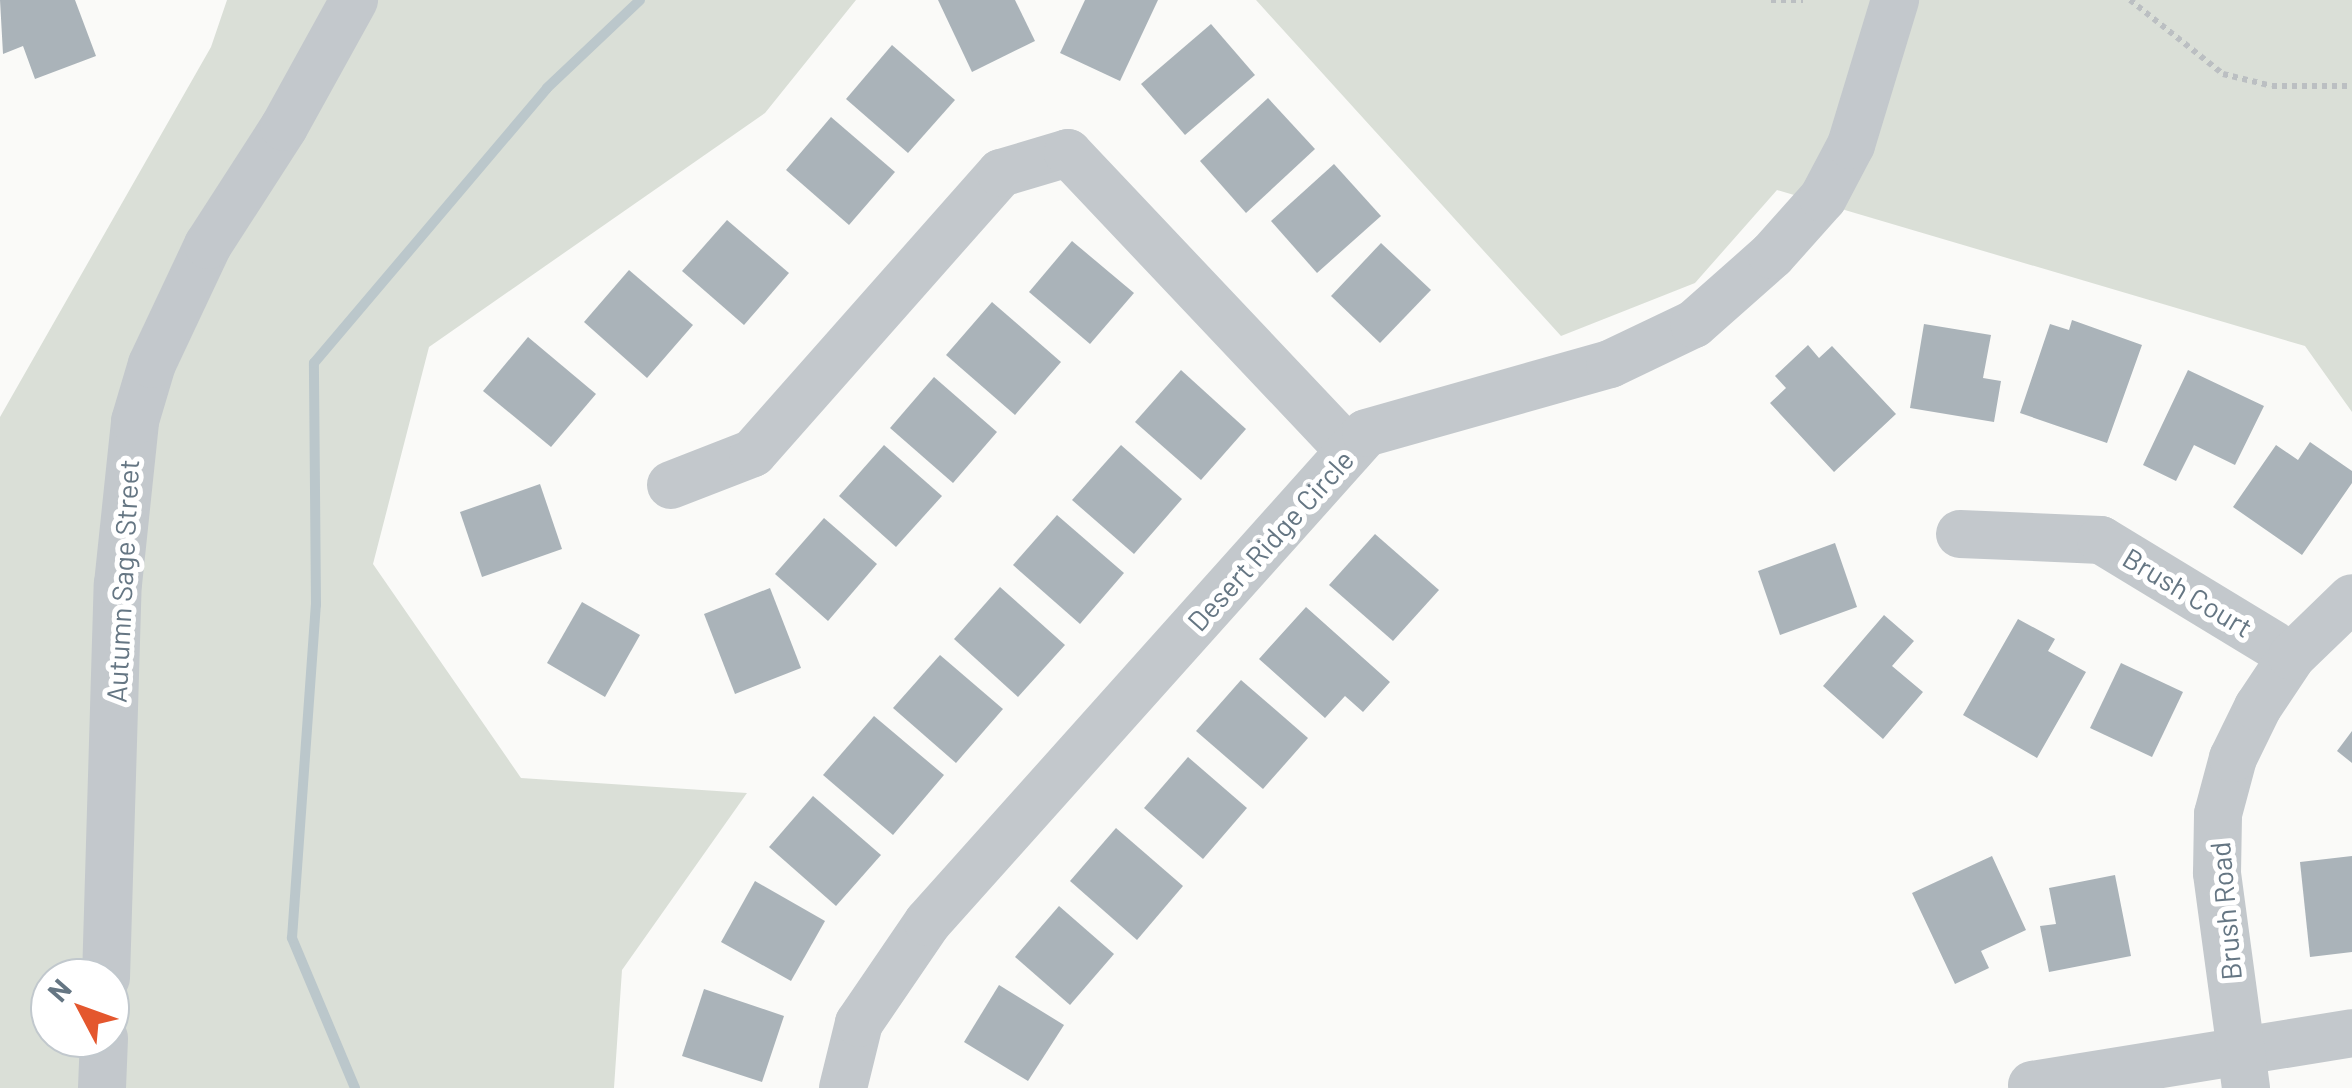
<!DOCTYPE html>
<html>
<head>
<meta charset="utf-8">
<style>
	body { margin:0 }
	#map { position:relative; width:2352px; height:1088px; overflow:hidden; background:#fafaf8; font-family:Barlow,sans-serif }
	div>[style] { position:absolute }
	.green>* { inset:0; background:#dadfd7 }
	.stream>* { height:10px; margin:-5px; padding:0 5px; transform-origin:5px; border-radius:5px; background:#bbc7cb }
	.building>* { inset:0; background:#aab3b9 }
	.path>* { height:6px; margin-top:-3px; transform-origin:0; background:repeating-linear-gradient(90deg,#bbbfc2 0 5px,transparent 0 10px) }
	.minor>* { height:48px; margin:-24px; padding:0 24px; transform-origin:24px; border-radius:24px; background:#c3c8cc }
	span { translate:-50% -50%; white-space:nowrap; text-align:center; line-height:1.15; -webkit-text-stroke:10px #fff; paint-order:stroke }
	.street-label { font-size:28px; color:#657683 }
	.north { position:absolute; left:30px; top:958px; width:100px; height:100px; box-sizing:border-box; background:#fff; border:2px solid #c1c8cd; border-radius:50%; rotate:311deg; font-size:28px; font-weight:700; line-height:40px; text-align:center; color:#657683 }
	.north::after { content:''; display:block; margin:auto; width:35px; height:45px; background:#e4572e; clip-path:polygon(50% 0,100% 100%,50% 72%,0 100%) }
</style>
</head>
<body>
<div id="map">
	<div class="green">
		<div style="clip-path:polygon(evenodd,227px 0,856px 0,765px 113px,429px 347px,373px 564px,521px 778px,747px 793px,622px 970px,614px 1088px,0 1088px,0 417px,211px 47px,227px 0,50px 978px,110px 978px,110px 1038px,50px 1038px,50px 978px)"></div>
		<div style="clip-path:polygon(1256px 0,2352px 0,2352px 412px,2305px 346px,1777px 190px,1695px 283px,1561px 336px)"></div>
	</div>
	<div class="stream">
		<div style="left:355px;top:1088px;width:163px;rotate:-112.8deg"></div>
		<div style="left:292px;top:938px;width:334px;rotate:-85.9deg"></div>
		<div style="left:316px;top:605px;width:242px;rotate:-90.5deg"></div>
		<div style="left:314px;top:363px;width:360px;rotate:-49.7deg"></div>
		<div style="left:547px;top:88px;width:128px;rotate:-43.4deg"></div>
	</div>
	<div class="building">
		<div style="clip-path:polygon(0 0,75px 0,96px 56px,35px 79px,23px 46px,3px 54px)"></div>
		<div style="clip-path:polygon(938px 0,1015px 0,1035px 41px,972px 72px)"></div>
		<div style="clip-path:polygon(1085px 0,1158px 0,1120px 81px,1060px 53px)"></div>
		<div style="clip-path:polygon(1211px 24px,1255px 75px,1185px 135px,1141px 84px)"></div>
		<div style="clip-path:polygon(892px 45px,955px 100px,908px 153px,846px 99px)"></div>
		<div style="clip-path:polygon(1268px 98px,1315px 149px,1246px 213px,1200px 161px)"></div>
		<div style="clip-path:polygon(831px 117px,895px 172px,849px 225px,786px 170px)"></div>
		<div style="clip-path:polygon(1334px 164px,1381px 216px,1317px 273px,1271px 221px)"></div>
		<div style="clip-path:polygon(727px 220px,789px 273px,744px 325px,682px 271px)"></div>
		<div style="clip-path:polygon(1072px 241px,1134px 293px,1090px 344px,1029px 292px)"></div>
		<div style="clip-path:polygon(1381px 243px,1431px 290px,1380px 343px,1331px 296px)"></div>
		<div style="clip-path:polygon(629px 270px,693px 325px,647px 378px,584px 322px)"></div>
		<div style="clip-path:polygon(992px 302px,1061px 362px,1015px 415px,946px 355px)"></div>
		<div style="clip-path:polygon(2072px 320px,2142px 345px,2107px 443px,2020px 413px,2050px 324px,2069px 330px)"></div>
		<div style="clip-path:polygon(1924px 324px,1991px 335px,1983px 378px,2001px 381px,1994px 422px,1910px 408px)"></div>
		<div style="clip-path:polygon(528px 337px,596px 394px,551px 447px,483px 391px)"></div>
		<div style="clip-path:polygon(1808px 345px,1819px 358px,1832px 346px,1896px 414px,1834px 472px,1770px 403px,1786px 388px,1775px 376px)"></div>
		<div style="clip-path:polygon(1181px 370px,1246px 429px,1201px 480px,1135px 422px)"></div>
		<div style="clip-path:polygon(2188px 370px,2264px 406px,2235px 465px,2194px 445px,2176px 481px,2143px 465px)"></div>
		<div style="clip-path:polygon(934px 377px,997px 432px,953px 483px,890px 428px)"></div>
		<div style="clip-path:polygon(2310px 442px,2352px 471px,2352px 483px,2302px 555px,2233px 507px,2276px 445px,2298px 460px)"></div>
		<div style="clip-path:polygon(884px 445px,942px 496px,896px 547px,839px 496px)"></div>
		<div style="clip-path:polygon(1121px 445px,1182px 499px,1134px 554px,1072px 500px)"></div>
		<div style="clip-path:polygon(540px 484px,562px 549px,482px 577px,460px 512px)"></div>
		<div style="clip-path:polygon(1057px 515px,1124px 573px,1080px 624px,1013px 565px)"></div>
		<div style="clip-path:polygon(824px 518px,877px 564px,828px 621px,775px 574px)"></div>
		<div style="clip-path:polygon(1375px 534px,1439px 590px,1393px 641px,1329px 585px)"></div>
		<div style="clip-path:polygon(1835px 543px,1857px 607px,1780px 635px,1758px 571px)"></div>
		<div style="clip-path:polygon(1000px 587px,1065px 645px,1018px 697px,954px 639px)"></div>
		<div style="clip-path:polygon(770px 588px,801px 668px,735px 694px,704px 614px)"></div>
		<div style="clip-path:polygon(582px 602px,640px 635px,605px 697px,547px 663px)"></div>
		<div style="clip-path:polygon(1306px 607px,1390px 682px,1363px 712px,1345px 696px,1325px 718px,1259px 659px)"></div>
		<div style="clip-path:polygon(1884px 615px,1914px 641px,1892px 666px,1923px 692px,1883px 739px,1823px 686px)"></div>
		<div style="clip-path:polygon(2018px 619px,2055px 639px,2048px 651px,2086px 672px,2037px 758px,1963px 715px)"></div>
		<div style="clip-path:polygon(940px 655px,1003px 709px,956px 763px,893px 708px)"></div>
		<div style="clip-path:polygon(2121px 663px,2183px 692px,2152px 757px,2090px 728px)"></div>
		<div style="clip-path:polygon(1241px 680px,1308px 738px,1263px 789px,1196px 731px)"></div>
		<div style="clip-path:polygon(874px 716px,944px 775px,893px 835px,823px 775px)"></div>
		<div style="clip-path:polygon(2352px 731px,2352px 763px,2337px 751px)"></div>
		<div style="clip-path:polygon(1188px 757px,1247px 808px,1203px 859px,1144px 808px)"></div>
		<div style="clip-path:polygon(813px 796px,881px 855px,836px 906px,769px 847px)"></div>
		<div style="clip-path:polygon(1116px 828px,1183px 886px,1137px 940px,1070px 881px)"></div>
		<div style="clip-path:polygon(1992px 856px,2026px 930px,1981px 951px,1989px 968px,1955px 984px,1912px 893px)"></div>
		<div style="clip-path:polygon(2352px 856px,2352px 952px,2310px 957px,2300px 862px)"></div>
		<div style="clip-path:polygon(2115px 875px,2131px 956px,2049px 972px,2040px 926px,2056px 924px,2049px 888px)"></div>
		<div style="clip-path:polygon(755px 881px,825px 921px,791px 981px,721px 942px)"></div>
		<div style="clip-path:polygon(1059px 906px,1114px 954px,1070px 1005px,1015px 957px)"></div>
		<div style="clip-path:polygon(999px 985px,1064px 1025px,1028px 1081px,964px 1042px)"></div>
		<div style="clip-path:polygon(704px 989px,784px 1016px,762px 1082px,682px 1056px)"></div>
	</div>
	<div class="path">
		<div style="left:1771px;top:0;width:32px"></div>
		<div style="left:2130px;top:0;width:119px;rotate:38.5deg"></div>
		<div style="left:2223px;top:74px;width:50px;rotate:13.8deg"></div>
		<div style="left:2272px;top:86px;width:80px"></div>
	</div>
	<div class="minor">
		<div style="left:671px;top:485px;width:88px;rotate:-21.3deg"></div>
		<div style="left:753px;top:453px;width:374px;rotate:-48.5deg"></div>
		<div style="left:1001px;top:173px;width:70px;rotate:-16.6deg"></div>
		<div style="left:1068px;top:153px;width:410px;rotate:46.6deg"></div>
		<div style="left:1960px;top:534px;width:141px;rotate:2.4deg"></div>
		<div style="left:2101px;top:540px;width:223px;rotate:31.3deg"></div>
		<div style="left:106px;top:978px;width:394px;rotate:-88.3deg"></div>
		<div style="left:118px;top:584px;width:164px;rotate:-84deg"></div>
		<div style="left:135px;top:421px;width:59px;rotate:-73.4deg"></div>
		<div style="left:152px;top:364px;width:132px;rotate:-64.8deg"></div>
		<div style="left:208px;top:245px;width:140px;rotate:-57.2deg"></div>
		<div style="left:284px;top:127px;width:145px;rotate:-61.1deg"></div>
		<div style="left:2032px;top:1085px;width:324px;rotate:-9.2deg"></div>
		<div style="left:102px;top:1088px;width:50px;rotate:-87.7deg"></div>
		<div style="left:843px;top:1088px;width:67px;rotate:-76.2deg"></div>
		<div style="left:859px;top:1023px;width:122px;rotate:-55.7deg"></div>
		<div style="left:928px;top:922px;width:656px;rotate:-48.15deg"></div>
		<div style="left:1366px;top:433px;width:254px;rotate:-15.8deg"></div>
		<div style="left:1610px;top:364px;width:93px;rotate:-25.5deg"></div>
		<div style="left:1694px;top:324px;width:104px;rotate:-41.5deg"></div>
		<div style="left:1772px;top:255px;width:76px;rotate:-48.2deg"></div>
		<div style="left:1823px;top:198px;width:60px;rotate:-62.2deg"></div>
		<div style="left:1851px;top:145px;width:152px;rotate:-73.1deg"></div>
		<div style="left:2246px;top:1088px;width:217px;rotate:-97.7deg"></div>
		<div style="left:2217px;top:873px;width:59px;rotate:-89deg"></div>
		<div style="left:2218px;top:814px;width:58px;rotate:-75deg"></div>
		<div style="left:2233px;top:758px;width:57px;rotate:-63.9deg"></div>
		<div style="left:2258px;top:707px;width:61px;rotate:-56.3deg"></div>
		<div style="left:2292px;top:656px;width:83px;rotate:-44deg"></div>
	</div>
	<div class="street-label">
		<span style="left:1270px;top:540px;rotate:-48deg">Desert Ridge Circle</span>
		<span style="left:122px;top:581px;rotate:-87deg">Autumn Sage Street</span>
		<span style="left:2188px;top:592px;rotate:31deg">Brush Court</span>
		<span style="left:2225px;top:911px;rotate:-95deg">Brush Road</span>
	</div>
	<div class="north">N</div>
</div>
</body>
</html>
